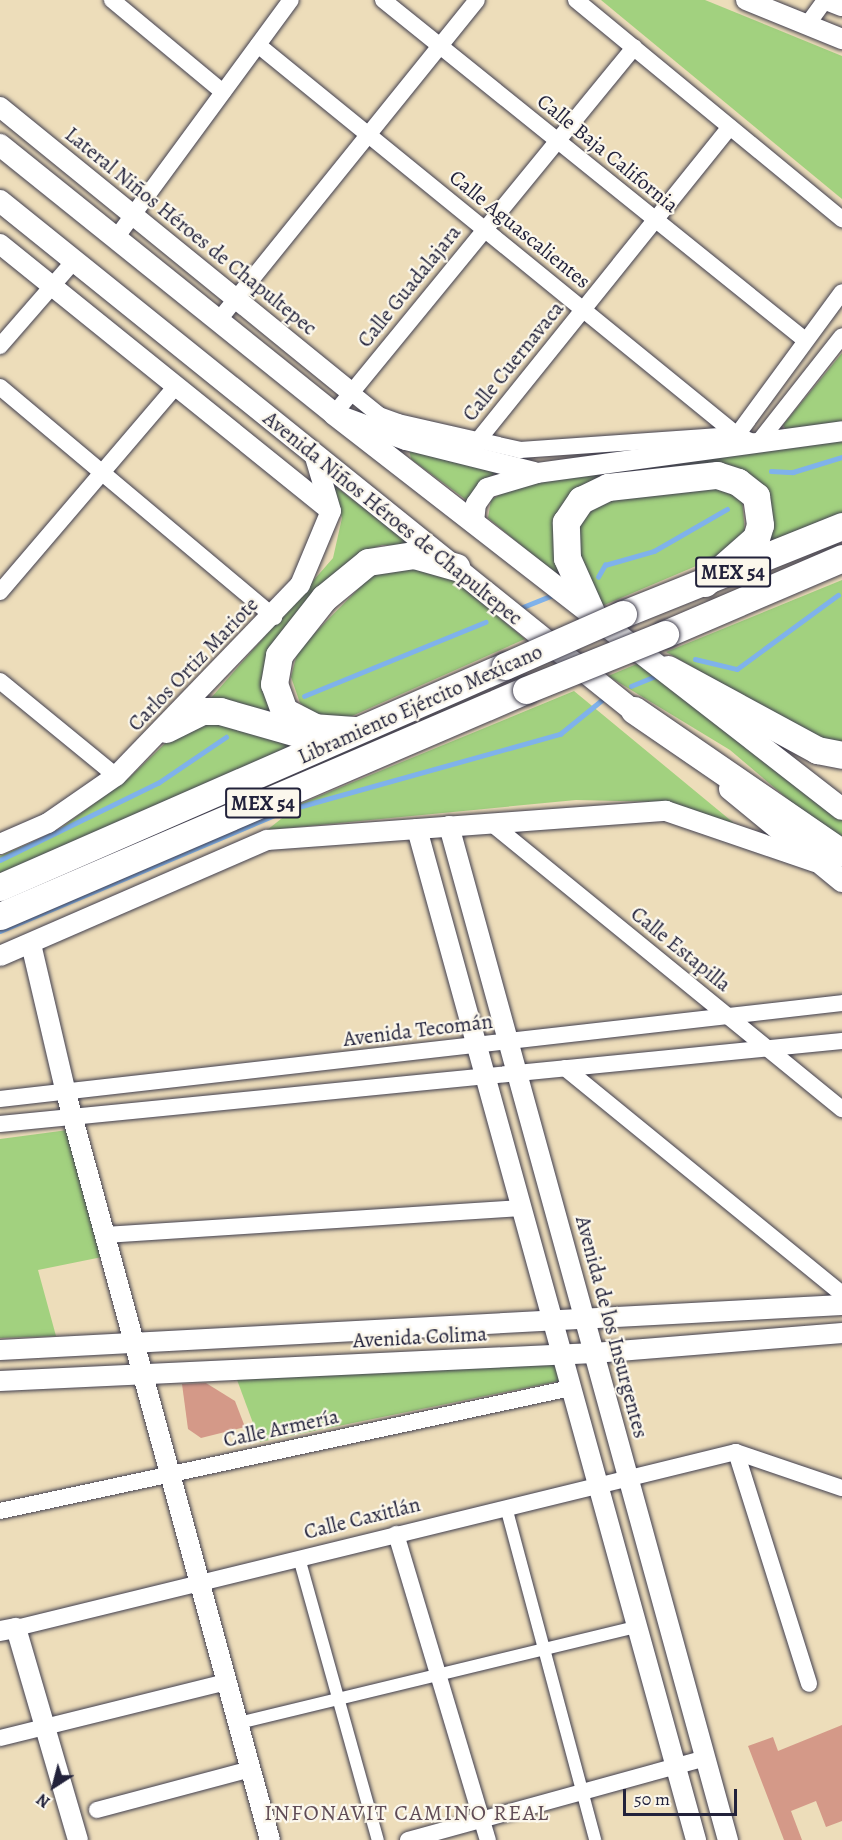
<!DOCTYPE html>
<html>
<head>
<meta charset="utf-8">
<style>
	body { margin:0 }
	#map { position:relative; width:842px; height:1840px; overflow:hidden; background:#edddba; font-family:Alegreya,serif }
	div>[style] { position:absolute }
	.green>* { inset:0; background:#a2d17f }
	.stream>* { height:4.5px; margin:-2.25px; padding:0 2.25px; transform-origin:2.25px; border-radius:2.25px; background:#7fb2eb }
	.building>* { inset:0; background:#d49988 }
	.roads { filter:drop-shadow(0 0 2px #403e4e) drop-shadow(0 0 2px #403e4e) }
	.pedestrian>* { height:12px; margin:-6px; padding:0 6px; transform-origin:6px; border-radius:6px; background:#fff }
	.minor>* { height:16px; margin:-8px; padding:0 8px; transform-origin:8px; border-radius:8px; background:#fff }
	.tertiary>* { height:20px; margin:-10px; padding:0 10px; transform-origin:10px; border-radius:10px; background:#fff }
	.secondary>* { height:22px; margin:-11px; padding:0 11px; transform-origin:11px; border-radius:11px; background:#fff }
	.trunk>* { height:27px; margin:-13.5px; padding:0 13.5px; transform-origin:13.5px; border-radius:13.5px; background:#fff }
	.bridges { filter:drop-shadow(0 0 2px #403e4e) drop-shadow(0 0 2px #403e4e) }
	.trunk-bridge>* { height:27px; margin:-13.5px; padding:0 13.5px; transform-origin:13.5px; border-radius:13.5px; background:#fff }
	span { translate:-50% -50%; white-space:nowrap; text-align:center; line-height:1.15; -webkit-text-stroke:4.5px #fbf7ec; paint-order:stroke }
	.shield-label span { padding:2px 4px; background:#fbf7ec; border:2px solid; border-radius:4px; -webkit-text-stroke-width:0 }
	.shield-label { font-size:20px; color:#22223b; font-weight:700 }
	.street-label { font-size:21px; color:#22223b }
	.neighbourhood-label { font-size:22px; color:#604c56; letter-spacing:1.5px }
	.north { position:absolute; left:24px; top:1756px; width:60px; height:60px; -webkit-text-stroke:4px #fbf7ec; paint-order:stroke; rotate:216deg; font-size:16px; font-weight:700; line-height:24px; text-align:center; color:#22223b }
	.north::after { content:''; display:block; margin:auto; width:21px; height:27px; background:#22223b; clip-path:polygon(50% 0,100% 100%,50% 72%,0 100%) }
	.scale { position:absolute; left:623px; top:1789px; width:114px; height:27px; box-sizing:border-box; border:3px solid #22223b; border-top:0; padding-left:8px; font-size:18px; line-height:21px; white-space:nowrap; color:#22223b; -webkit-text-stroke:4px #fbf7ec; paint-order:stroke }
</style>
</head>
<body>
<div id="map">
	<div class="green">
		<div style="clip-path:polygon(601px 0,705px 0,842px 56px,842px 199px)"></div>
		<div style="clip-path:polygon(842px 353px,842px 423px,788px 433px,783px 425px)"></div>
		<div style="clip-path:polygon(842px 436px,842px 515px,755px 550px,746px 474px,733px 466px,711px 463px,579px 489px,571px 586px,488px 518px,491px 500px,517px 484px)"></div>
		<div style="clip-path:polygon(409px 449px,452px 462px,500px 471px,479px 483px,469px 502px,411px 459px)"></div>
		<div style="clip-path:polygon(699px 481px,742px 498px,745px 533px,715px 558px,602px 606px,583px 572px,575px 524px,602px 500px)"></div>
		<div style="clip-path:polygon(331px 483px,414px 546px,382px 545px,362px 552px,275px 642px,295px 725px,211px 698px,333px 558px,342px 518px)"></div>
		<div style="clip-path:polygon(410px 564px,454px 580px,525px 639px,352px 716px,339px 720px,311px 713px,300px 703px,291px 677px,298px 650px,378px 569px)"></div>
		<div style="clip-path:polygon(842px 580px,842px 742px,817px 737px,666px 652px)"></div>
		<div style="clip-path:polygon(644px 661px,842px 820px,842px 845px,730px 750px,608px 676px)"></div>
		<div style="clip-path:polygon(574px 691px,735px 824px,663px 802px,576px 800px,267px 830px,300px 804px)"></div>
		<div style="clip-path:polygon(209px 719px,310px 743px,0 877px,0 856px,54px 833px,128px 779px,178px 731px)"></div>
		<div style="clip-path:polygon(68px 1130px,102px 1257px,38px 1270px,56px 1336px,0 1338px,0 1139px)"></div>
		<div style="clip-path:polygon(558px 1359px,564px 1380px,260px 1442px,236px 1377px)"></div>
	</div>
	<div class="stream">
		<div style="left:771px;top:471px;width:22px;rotate:3deg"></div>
		<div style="left:793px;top:472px;width:51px;rotate:-17deg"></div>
		<div style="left:598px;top:577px;width:14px;rotate:-60deg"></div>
		<div style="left:605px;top:565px;width:51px;rotate:-15.9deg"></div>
		<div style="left:654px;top:551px;width:84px;rotate:-29.9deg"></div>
		<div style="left:518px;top:609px;width:38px;rotate:-22deg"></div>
		<div style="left:695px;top:659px;width:43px;rotate:13.4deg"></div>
		<div style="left:737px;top:669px;width:125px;rotate:-36.2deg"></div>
		<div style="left:631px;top:686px;width:24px;rotate:-22deg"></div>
		<div style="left:304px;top:696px;width:196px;rotate:-22.2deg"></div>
		<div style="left:0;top:860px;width:176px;rotate:-26deg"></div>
		<div style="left:158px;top:783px;width:82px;rotate:-34.1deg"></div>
		<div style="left:0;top:931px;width:308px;rotate:-22.9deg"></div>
		<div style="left:284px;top:811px;width:287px;rotate:-15.6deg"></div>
		<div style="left:560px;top:734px;width:55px;rotate:-39.1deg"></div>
	</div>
	<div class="building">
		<div style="clip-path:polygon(206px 1383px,235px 1401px,245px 1427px,201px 1438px,188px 1429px,182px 1384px)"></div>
		<div style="clip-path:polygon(842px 1725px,842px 1821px,826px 1827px,816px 1801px,791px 1811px,802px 1840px,784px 1840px,748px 1746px,773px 1737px,778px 1751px)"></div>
	</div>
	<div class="roads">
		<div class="pedestrian">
			<div style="left:506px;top:1507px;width:345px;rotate:75deg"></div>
			<div style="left:299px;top:1558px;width:293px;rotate:74.4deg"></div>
			<div style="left:239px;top:1723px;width:409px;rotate:-13.6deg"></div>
		</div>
		<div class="minor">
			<div style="left:112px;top:0;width:144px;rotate:39.7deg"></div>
			<div style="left:383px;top:0;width:542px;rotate:38.86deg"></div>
			<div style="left:576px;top:0;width:345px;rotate:39.5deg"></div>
			<div style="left:807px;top:25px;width:31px;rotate:-54deg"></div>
			<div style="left:258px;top:45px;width:618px;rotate:39.15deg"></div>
			<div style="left:737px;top:435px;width:22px;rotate:24deg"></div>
			<div style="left:757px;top:444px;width:137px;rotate:-51.8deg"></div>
			<div style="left:116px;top:238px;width:295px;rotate:-53.7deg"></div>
			<div style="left:218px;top:321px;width:412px;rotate:-51.1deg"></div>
			<div style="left:0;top:346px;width:113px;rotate:-49deg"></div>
			<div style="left:0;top:387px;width:358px;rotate:40deg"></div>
			<div style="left:352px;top:393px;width:35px;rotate:39deg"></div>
			<div style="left:379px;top:415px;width:20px;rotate:20deg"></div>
			<div style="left:398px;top:422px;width:125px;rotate:12.9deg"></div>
			<div style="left:520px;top:450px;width:218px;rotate:-4deg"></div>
			<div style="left:737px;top:435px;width:177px;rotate:-53.7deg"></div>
			<div style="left:334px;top:414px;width:474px;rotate:-50.7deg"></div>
			<div style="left:471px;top:449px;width:413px;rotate:-51.2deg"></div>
			<div style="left:0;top:592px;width:271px;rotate:-49.5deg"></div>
			<div style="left:0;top:681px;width:150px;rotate:39.3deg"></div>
			<div style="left:491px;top:823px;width:453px;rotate:39.2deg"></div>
			<div style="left:565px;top:1068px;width:357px;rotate:39.2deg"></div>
			<div style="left:0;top:1099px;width:847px;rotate:-6.5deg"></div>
			<div style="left:0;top:1124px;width:846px;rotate:-5.63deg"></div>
			<div style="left:105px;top:1235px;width:417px;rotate:-3.7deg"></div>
			<div style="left:736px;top:1452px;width:243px;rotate:72.5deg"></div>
			<div style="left:736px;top:1452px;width:112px;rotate:18.8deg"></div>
			<div style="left:0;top:1511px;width:584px;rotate:-12.16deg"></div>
			<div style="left:396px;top:1534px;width:320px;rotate:73.3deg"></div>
			<div style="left:16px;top:1628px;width:741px;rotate:-13.74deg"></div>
			<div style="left:0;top:1738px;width:234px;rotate:-13.9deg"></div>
			<div style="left:97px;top:1810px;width:159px;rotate:-14.9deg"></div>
			<div style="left:408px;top:1840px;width:309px;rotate:-15.4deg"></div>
		</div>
		<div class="tertiary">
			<div style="left:746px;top:0;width:104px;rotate:22.1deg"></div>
			<div style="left:826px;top:0;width:17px;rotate:21deg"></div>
			<div style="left:0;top:107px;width:454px;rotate:39.1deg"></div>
			<div style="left:0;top:244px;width:425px;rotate:38.9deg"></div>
			<div style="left:343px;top:417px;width:67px;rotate:20.1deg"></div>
			<div style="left:406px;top:440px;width:132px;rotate:14deg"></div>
			<div style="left:474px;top:522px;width:18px;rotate:-84deg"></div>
			<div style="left:476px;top:504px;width:19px;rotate:-55deg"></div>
			<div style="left:487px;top:488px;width:52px;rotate:-16.7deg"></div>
			<div style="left:537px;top:473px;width:308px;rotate:-7.8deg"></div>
			<div style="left:449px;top:826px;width:1052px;rotate:74.62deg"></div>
			<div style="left:417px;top:829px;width:1049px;rotate:74.57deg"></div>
			<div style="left:0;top:844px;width:52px;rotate:-23.6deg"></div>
			<div style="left:48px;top:823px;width:83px;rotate:-34.7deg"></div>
			<div style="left:116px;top:776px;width:265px;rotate:-46.1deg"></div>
			<div style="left:300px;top:585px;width:80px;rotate:-67.3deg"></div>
			<div style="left:331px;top:511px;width:56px;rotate:-106.5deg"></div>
			<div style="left:31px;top:944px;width:153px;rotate:76.8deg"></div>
			<div style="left:66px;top:1093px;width:774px;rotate:74.73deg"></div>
			<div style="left:0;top:956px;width:291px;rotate:-23.5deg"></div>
			<div style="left:267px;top:840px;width:400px;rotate:-4.2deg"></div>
			<div style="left:666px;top:811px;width:157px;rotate:18.9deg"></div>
			<div style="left:0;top:1350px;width:843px;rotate:-3.06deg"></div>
			<div style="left:0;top:1381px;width:595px;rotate:-2.7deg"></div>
			<div style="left:594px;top:1353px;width:249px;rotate:-4.6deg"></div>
			<div style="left:0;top:1631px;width:16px;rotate:-11deg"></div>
			<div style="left:16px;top:1628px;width:221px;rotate:73.7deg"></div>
		</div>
		<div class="secondary">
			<div style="left:0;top:145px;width:429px;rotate:38.8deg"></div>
			<div style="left:334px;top:414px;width:643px;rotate:37.87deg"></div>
			<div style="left:0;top:201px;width:829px;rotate:38.83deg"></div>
			<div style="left:730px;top:789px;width:145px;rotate:39.4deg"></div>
		</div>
		<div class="trunk">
			<div style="left:592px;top:614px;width:61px;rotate:-114.1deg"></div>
			<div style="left:567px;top:558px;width:36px;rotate:-92deg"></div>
			<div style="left:566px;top:522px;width:27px;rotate:-56deg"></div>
			<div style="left:581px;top:500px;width:30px;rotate:-26deg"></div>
			<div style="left:608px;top:487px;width:110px;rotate:-6.3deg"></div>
			<div style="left:717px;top:475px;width:22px;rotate:18deg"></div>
			<div style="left:738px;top:482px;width:23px;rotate:38deg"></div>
			<div style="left:756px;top:496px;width:29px;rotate:82deg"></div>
			<div style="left:760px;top:525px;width:14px;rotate:107deg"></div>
			<div style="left:756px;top:538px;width:68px;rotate:138.6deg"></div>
			<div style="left:623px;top:614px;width:236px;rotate:-21.9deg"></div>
			<div style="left:665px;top:634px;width:193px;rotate:-23.2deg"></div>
			<div style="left:668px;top:669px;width:170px;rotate:28.5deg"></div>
			<div style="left:817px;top:750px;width:25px;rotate:11deg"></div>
			<div style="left:634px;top:710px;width:252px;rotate:34.5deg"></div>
			<div style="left:166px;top:729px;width:40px;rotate:-26.6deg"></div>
			<div style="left:202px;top:711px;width:18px"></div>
			<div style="left:220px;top:711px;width:91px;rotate:15.9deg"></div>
			<div style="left:354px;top:730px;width:39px;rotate:-176deg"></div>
			<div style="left:315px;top:727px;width:35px;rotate:-153deg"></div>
			<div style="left:284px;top:711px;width:29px;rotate:-110deg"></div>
			<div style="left:274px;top:684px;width:29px;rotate:-80deg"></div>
			<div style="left:279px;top:655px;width:73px;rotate:-51.7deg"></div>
			<div style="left:324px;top:598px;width:57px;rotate:-39.3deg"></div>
			<div style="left:368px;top:562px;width:47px;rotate:-8.7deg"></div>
			<div style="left:414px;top:555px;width:44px;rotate:15.9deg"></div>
			<div style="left:0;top:887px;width:551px;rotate:-23.64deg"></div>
			<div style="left:0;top:916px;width:572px;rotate:-23.25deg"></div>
		</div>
	</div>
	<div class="bridges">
		<div class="trunk-bridge">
			<div style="left:505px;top:666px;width:129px;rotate:-23.8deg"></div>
			<div style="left:526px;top:690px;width:150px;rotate:-21.9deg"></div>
		</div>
	</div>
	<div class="shield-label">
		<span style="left:733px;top:572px">MEX 54</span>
		<span style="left:263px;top:803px">MEX 54</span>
	</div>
	<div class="street-label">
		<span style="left:608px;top:153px;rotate:39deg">Calle Baja California</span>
		<span style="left:520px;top:229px;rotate:39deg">Calle Aguascalientes</span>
		<span style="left:191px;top:231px;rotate:39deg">Lateral Niños Héroes de Chapultepec</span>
		<span style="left:409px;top:286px;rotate:-51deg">Calle Guadalajara</span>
		<span style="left:513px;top:361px;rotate:-51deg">Calle Cuernavaca</span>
		<span style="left:393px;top:518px;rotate:39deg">Avenida Niños Héroes de Chapultepec</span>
		<span style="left:193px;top:664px;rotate:-46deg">Carlos Ortiz Mariote</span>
		<span style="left:420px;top:704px;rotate:-24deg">Libramiento Ejército Mexicano</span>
		<span style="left:681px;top:949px;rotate:39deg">Calle Estapilla</span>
		<span style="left:418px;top:1030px;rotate:-7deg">Avenida Tecomán</span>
		<span style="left:612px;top:1327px;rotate:75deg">Avenida de los Insurgentes</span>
		<span style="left:420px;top:1337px;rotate:-3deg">Avenida Colima</span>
		<span style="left:281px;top:1428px;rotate:-12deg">Calle Armería</span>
		<span style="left:362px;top:1518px;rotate:-14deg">Calle Caxitlán</span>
	</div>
	<div class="neighbourhood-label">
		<span style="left:407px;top:1814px">INFONAVIT CAMINO REAL</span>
	</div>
	<div class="north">N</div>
	<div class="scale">50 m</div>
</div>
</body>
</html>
